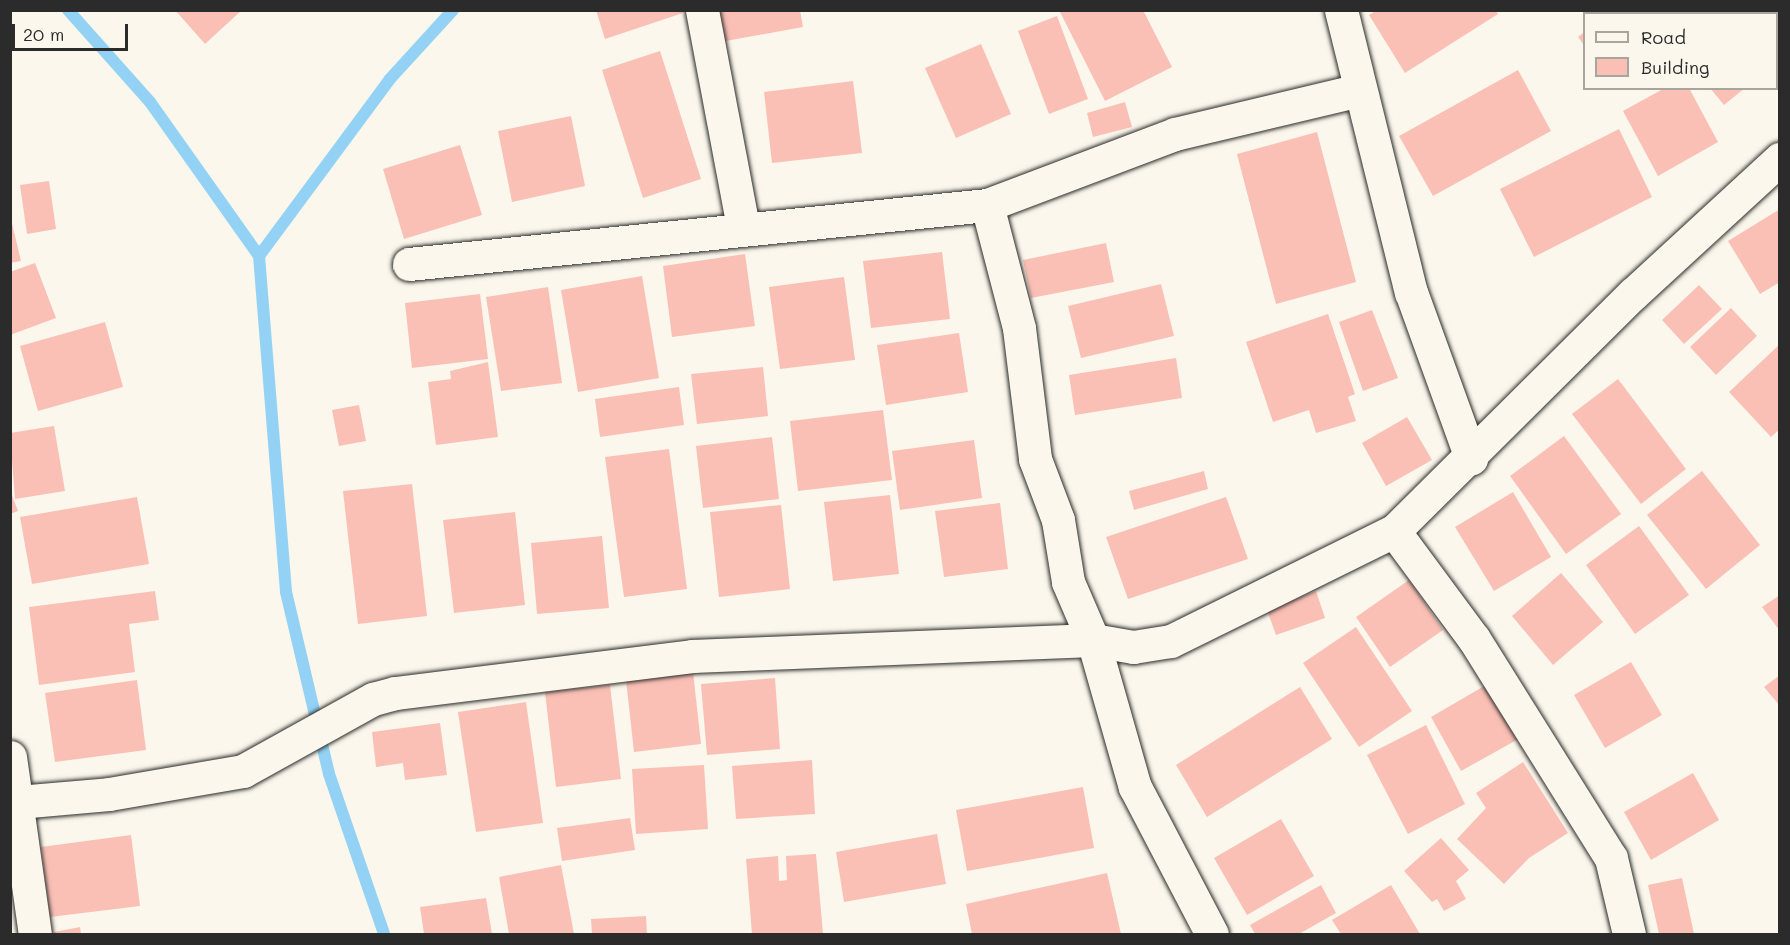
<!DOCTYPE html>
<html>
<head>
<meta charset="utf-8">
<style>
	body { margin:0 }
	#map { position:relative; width:1790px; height:945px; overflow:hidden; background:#fbf7ec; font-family:Mali,sans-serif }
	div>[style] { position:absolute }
	.stream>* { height:12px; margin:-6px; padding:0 6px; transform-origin:6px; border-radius:6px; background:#93d2f4 }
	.building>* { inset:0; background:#fbc0b5 }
	.roads { filter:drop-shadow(0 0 2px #2b2b2b) drop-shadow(0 0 2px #2b2b2b) }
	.minor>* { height:33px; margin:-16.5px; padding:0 16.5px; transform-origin:16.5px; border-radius:16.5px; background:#fbf7ec }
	span { translate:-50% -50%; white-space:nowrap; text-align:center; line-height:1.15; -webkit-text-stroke:4.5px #fbf7ec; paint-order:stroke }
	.frame { position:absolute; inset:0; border:12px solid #2b2b2b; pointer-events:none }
	.legend { position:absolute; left:1583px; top:12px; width:195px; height:78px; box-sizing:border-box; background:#fbf7ec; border:2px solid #a8a59f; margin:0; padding:8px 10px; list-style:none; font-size:18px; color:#2b2b2b }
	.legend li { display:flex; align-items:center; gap:12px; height:30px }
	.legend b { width:30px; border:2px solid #a8a59f }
	.scale { position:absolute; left:12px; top:24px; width:116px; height:27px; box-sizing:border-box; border:3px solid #2b2b2b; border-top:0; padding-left:8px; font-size:18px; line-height:21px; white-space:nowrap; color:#2b2b2b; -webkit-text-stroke:4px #fbf7ec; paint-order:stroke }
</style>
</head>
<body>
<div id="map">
	<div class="stream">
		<div style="left:68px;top:10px;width:123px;rotate:48.3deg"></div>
		<div style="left:150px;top:102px;width:189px;rotate:54.7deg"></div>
		<div style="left:259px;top:256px;width:337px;rotate:85.4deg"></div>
		<div style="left:286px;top:592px;width:187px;rotate:76.7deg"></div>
		<div style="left:329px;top:774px;width:169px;rotate:71deg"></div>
		<div style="left:259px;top:256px;width:219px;rotate:-53.5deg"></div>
		<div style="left:389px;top:80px;width:95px;rotate:-47.6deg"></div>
	</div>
	<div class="building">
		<div style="clip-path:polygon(175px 10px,242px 10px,205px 44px)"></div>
		<div style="clip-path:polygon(596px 10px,683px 10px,683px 13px,605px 39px)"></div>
		<div style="clip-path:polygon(714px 10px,800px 10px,803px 27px,720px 42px)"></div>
		<div style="clip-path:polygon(1059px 10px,1143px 10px,1172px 67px,1105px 101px)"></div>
		<div style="clip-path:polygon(1377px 10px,1496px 10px,1498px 14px,1405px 73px,1369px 15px)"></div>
		<div style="clip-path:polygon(1612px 10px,1707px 10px,1710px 14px,1608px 14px)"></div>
		<div style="clip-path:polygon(1057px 16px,1088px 99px,1049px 114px,1018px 31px)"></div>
		<div style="clip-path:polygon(1584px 32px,1584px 45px,1578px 37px)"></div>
		<div style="clip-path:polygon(981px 44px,1011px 114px,956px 138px,925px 68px)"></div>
		<div style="clip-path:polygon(660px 51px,701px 179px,643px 198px,602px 70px)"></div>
		<div style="clip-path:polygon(1518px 70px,1551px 131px,1433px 196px,1399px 136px)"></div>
		<div style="clip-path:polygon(853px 81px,862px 153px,772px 163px,764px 92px)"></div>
		<div style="clip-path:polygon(1665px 88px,1689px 88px,1718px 142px,1658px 176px,1623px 111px)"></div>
		<div style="clip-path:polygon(1710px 88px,1745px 88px,1724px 105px)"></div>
		<div style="clip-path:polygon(1125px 102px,1132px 127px,1093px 137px,1087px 113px)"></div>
		<div style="clip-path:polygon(571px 116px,585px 186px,512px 202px,498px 131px)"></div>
		<div style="clip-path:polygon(1619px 129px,1652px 197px,1534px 257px,1500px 189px)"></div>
		<div style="clip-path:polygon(1317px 132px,1356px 282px,1276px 304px,1237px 154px)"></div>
		<div style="clip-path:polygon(460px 145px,482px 215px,404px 239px,383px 169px)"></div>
		<div style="clip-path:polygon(49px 181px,56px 229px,27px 234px,20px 185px)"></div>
		<div style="clip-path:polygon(1780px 209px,1780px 282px,1760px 294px,1728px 241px)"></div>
		<div style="clip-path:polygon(10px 215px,21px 261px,10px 263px)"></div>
		<div style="clip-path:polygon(1106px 243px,1114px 282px,1031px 298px,1023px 260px)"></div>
		<div style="clip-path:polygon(942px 252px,950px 319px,871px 328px,863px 261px)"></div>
		<div style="clip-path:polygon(745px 254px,755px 326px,672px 337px,663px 266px)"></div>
		<div style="clip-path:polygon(35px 263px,56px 318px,10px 335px,10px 272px)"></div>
		<div style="clip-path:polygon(642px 276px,659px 378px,578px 392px,561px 290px)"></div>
		<div style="clip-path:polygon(844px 277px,855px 360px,780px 369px,769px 287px)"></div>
		<div style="clip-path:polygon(1161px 284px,1174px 336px,1081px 358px,1068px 306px)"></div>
		<div style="clip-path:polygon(1699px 285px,1722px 309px,1684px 344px,1662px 320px)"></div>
		<div style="clip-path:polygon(548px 287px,562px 383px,501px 391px,486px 297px)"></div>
		<div style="clip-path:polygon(480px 294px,488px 359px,412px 368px,405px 303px)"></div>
		<div style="clip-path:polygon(1731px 308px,1757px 336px,1716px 375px,1690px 347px)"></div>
		<div style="clip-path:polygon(1372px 310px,1398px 378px,1363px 391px,1339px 322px)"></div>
		<div style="clip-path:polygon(1328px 314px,1355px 394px,1348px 397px,1356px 421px,1316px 433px,1309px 410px,1273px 422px,1246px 342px)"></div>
		<div style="clip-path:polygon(105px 322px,123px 387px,38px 411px,20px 346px)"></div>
		<div style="clip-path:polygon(959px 333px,968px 392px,886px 405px,877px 345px)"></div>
		<div style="clip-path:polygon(1780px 344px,1780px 429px,1771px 437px,1729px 392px)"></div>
		<div style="clip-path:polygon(1176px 358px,1182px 398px,1075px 415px,1069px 375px)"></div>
		<div style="clip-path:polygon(488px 362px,498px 437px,436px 445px,428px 382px,451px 379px,450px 371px)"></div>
		<div style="clip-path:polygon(763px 367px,768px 416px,697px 424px,691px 374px)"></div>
		<div style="clip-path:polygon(1618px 379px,1686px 469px,1641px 504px,1572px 414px)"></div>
		<div style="clip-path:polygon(679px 387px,684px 425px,600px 437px,595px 399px)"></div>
		<div style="clip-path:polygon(359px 405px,366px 441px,339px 446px,332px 410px)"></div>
		<div style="clip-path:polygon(883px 410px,892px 480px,798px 491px,790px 421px)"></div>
		<div style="clip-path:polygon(1407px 417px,1432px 460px,1386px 486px,1362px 443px)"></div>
		<div style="clip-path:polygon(54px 426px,65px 491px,15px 499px,10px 433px)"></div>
		<div style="clip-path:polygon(1564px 436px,1621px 514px,1566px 554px,1510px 476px)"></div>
		<div style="clip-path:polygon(772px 437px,779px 499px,703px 508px,696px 446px)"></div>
		<div style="clip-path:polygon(974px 440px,982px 498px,900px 510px,892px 451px)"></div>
		<div style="clip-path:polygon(669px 449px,687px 589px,624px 597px,605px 457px)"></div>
		<div style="clip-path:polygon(1204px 471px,1208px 489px,1134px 510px,1129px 491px)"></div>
		<div style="clip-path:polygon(1702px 471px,1760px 545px,1706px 589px,1647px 515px)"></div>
		<div style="clip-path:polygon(412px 484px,427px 616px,358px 624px,343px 491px)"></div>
		<div style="clip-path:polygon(10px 490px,18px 511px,10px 514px)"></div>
		<div style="clip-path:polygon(1513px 492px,1551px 557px,1494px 591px,1455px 527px)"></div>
		<div style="clip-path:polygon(890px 495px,899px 574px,833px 581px,824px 502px)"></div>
		<div style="clip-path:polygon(137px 497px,149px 564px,32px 584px,20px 517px)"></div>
		<div style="clip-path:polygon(1226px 497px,1248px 559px,1128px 599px,1106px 537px)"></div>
		<div style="clip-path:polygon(1000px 503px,1008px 569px,944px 577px,935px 511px)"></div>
		<div style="clip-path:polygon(781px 505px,790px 589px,719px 597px,710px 512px)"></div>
		<div style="clip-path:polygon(515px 512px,525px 605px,454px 613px,443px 520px)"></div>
		<div style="clip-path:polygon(1639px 526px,1689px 595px,1635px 634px,1586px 565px)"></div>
		<div style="clip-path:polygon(602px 536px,609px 608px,537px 614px,531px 543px)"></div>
		<div style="clip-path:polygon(1561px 573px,1603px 622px,1553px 665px,1512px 616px)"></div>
		<div style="clip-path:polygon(1409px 580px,1443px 630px,1390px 667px,1356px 617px)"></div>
		<div style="clip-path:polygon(155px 591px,159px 620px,129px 624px,135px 672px,39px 685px,29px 607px)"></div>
		<div style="clip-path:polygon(1316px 591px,1325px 618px,1276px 635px,1267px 610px)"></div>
		<div style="clip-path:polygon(1780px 595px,1780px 631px,1762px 607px)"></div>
		<div style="clip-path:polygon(1356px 627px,1412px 711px,1359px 747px,1303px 663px)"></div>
		<div style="clip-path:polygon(1631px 662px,1662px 715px,1605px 748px,1574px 695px)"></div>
		<div style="clip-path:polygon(693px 672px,701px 744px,634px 752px,626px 680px)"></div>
		<div style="clip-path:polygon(1780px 675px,1780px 706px,1764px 687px)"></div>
		<div style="clip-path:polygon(775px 678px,780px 749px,707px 755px,701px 684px)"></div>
		<div style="clip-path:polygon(137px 680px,146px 750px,55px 762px,45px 693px)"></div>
		<div style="clip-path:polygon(1491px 682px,1522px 737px,1461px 771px,1431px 717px)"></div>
		<div style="clip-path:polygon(610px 685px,621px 779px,556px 787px,545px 692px)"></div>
		<div style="clip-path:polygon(1300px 687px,1332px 739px,1207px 817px,1176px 765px)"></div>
		<div style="clip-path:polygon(526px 702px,543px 823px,476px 832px,458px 712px)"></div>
		<div style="clip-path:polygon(440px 723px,447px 775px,405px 780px,403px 763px,376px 767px,372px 732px)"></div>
		<div style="clip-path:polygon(1426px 725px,1465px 804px,1408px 834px,1367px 755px)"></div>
		<div style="clip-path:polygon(812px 760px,815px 814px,736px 819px,732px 766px)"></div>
		<div style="clip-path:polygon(1523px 762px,1568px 833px,1529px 858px,1504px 884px,1457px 839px,1486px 808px,1476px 793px)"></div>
		<div style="clip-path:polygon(704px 765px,708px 829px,636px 834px,632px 769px)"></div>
		<div style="clip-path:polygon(1693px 773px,1719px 820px,1651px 860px,1624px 812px)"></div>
		<div style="clip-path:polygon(1083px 787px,1094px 848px,967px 871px,956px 810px)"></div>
		<div style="clip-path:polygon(630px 818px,635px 850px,562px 861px,557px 828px)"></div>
		<div style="clip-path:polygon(1281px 819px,1314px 876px,1247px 915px,1214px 858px)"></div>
		<div style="clip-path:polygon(937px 834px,946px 884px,844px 902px,836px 852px)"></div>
		<div style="clip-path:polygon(131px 835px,140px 906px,50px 917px,41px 847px)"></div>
		<div style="clip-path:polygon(1441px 838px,1469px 870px,1456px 881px,1466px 899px,1444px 911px,1437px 899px,1432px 902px,1404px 871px)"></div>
		<div style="clip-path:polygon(816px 854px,823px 934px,752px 934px,746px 859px,778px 856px,779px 881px,787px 880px,786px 856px)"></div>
		<div style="clip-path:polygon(561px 865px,574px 934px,509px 934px,499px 877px)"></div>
		<div style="clip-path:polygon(1107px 873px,1121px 934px,972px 934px,966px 904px)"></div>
		<div style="clip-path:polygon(1682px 878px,1694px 934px,1659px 934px,1648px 885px)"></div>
		<div style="clip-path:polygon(1321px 885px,1336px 913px,1299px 934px,1255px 934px,1250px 925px)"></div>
		<div style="clip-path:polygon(1391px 885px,1420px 934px,1341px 934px,1332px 920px)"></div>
		<div style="clip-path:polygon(486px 898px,492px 934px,424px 934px,420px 907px)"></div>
		<div style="clip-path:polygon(646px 916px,647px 934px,592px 934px,591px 919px)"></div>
		<div style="clip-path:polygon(80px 927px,81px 934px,54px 934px,54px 932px)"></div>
	</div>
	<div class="roads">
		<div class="minor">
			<div style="left:702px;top:10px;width:222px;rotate:79.3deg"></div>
			<div style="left:1341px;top:10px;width:291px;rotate:76.1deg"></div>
			<div style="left:1411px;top:292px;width:177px;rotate:70.1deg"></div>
			<div style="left:1776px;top:21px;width:7px;rotate:56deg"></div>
			<div style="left:987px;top:205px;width:127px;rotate:75.4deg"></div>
			<div style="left:1019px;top:328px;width:132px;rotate:83deg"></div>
			<div style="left:1035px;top:459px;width:65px;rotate:69.3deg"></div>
			<div style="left:1058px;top:520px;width:63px;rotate:80.8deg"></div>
			<div style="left:1068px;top:582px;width:63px;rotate:66.7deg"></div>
			<div style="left:1093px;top:640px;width:153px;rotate:74.1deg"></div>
			<div style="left:1135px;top:787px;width:166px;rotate:62.4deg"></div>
			<div style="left:409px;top:264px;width:581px;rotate:-5.83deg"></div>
			<div style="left:987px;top:205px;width:201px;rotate:-20.7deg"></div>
			<div style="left:1175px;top:134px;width:190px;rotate:-13.4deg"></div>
			<div style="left:1394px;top:531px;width:134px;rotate:53.5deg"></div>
			<div style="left:1474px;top:639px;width:258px;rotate:58deg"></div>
			<div style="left:1611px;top:858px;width:78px;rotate:76.7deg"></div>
			<div style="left:10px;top:757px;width:179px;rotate:82deg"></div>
			<div style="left:18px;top:802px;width:91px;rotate:-5deg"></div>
			<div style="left:109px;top:794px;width:136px;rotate:-9.7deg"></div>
			<div style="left:243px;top:771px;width:149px;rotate:-29deg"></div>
			<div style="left:373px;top:699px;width:23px;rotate:-15deg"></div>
			<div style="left:395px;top:693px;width:299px;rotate:-7.1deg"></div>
			<div style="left:692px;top:656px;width:401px;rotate:-2.3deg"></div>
			<div style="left:1093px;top:640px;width:41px;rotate:9.9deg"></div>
			<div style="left:1133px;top:647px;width:38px;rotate:-9deg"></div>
			<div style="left:1171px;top:641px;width:249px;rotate:-26.3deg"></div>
			<div style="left:1394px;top:531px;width:337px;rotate:-44.8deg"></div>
			<div style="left:1633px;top:294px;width:200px;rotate:-42.6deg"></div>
		</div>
	</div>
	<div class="frame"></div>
	<ul class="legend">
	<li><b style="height:8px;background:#fbf7ec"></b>Road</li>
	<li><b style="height:16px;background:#fbc0b5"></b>Building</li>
	</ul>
	<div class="scale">20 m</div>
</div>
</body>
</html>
